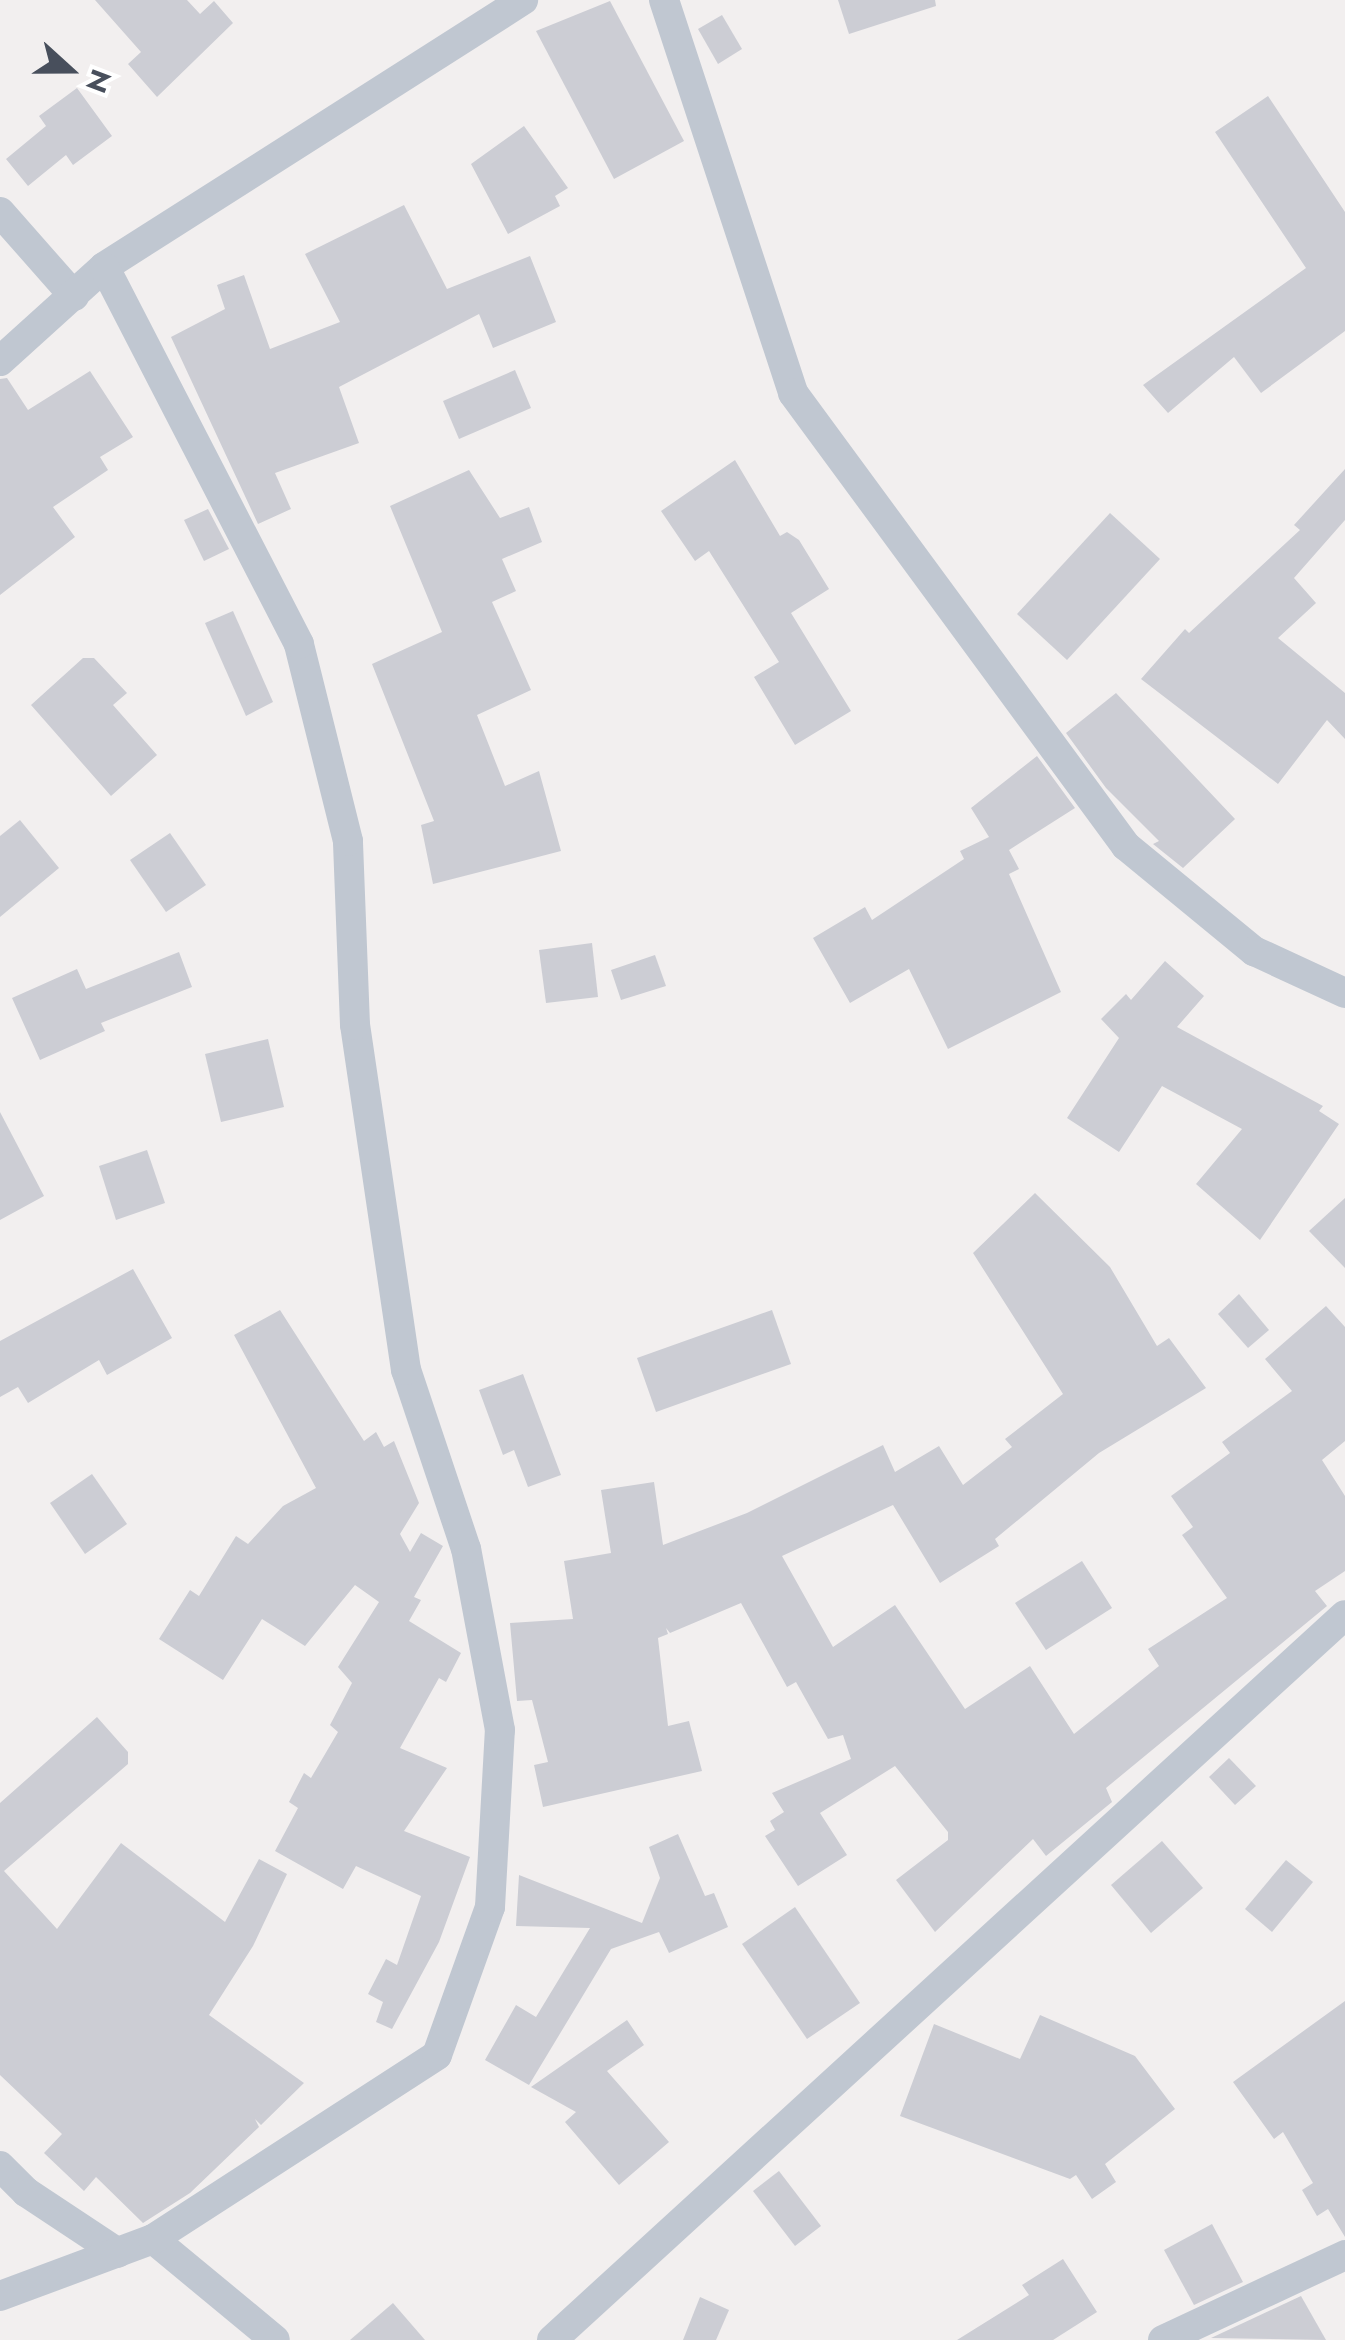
<!DOCTYPE html>
<html>
<head>
<meta charset="utf-8">
<style>
	body { margin:0 }
	#map { position:relative; width:1345px; height:2340px; overflow:hidden; background:#f2efef; font-family:Jost,sans-serif }
	div>[style] { position:absolute }
	.building>* { inset:0; background:#cccdd4 }
	.street>* { height:30px; margin:-15px; padding:0 15px; transform-origin:15px; border-radius:15px; background:#c0c7d1 }
	span { translate:-50% -50%; white-space:nowrap; text-align:center; line-height:1.15; -webkit-text-stroke:8px #fff; paint-order:stroke }
	.north { position:absolute; left:20px; top:20px; width:100px; height:100px; -webkit-text-stroke:8px #fff; paint-order:stroke; rotate:111deg; font-size:28px; font-weight:700; line-height:40px; text-align:center; color:#484f5c }
	.north::after { content:''; display:block; margin:auto; width:35px; height:45px; background:#484f5c; clip-path:polygon(50% 0,100% 100%,50% 72%,0 100%) }
</style>
</head>
<body>
<div id="map">
	<div class="building">
		<div style="clip-path:polygon(95px 0,187px 0,200px 14px,214px 1px,233px 23px,157px 97px,128px 64px,141px 52px)"></div>
		<div style="clip-path:polygon(838px 0,935px 0,936px 6px,849px 34px)"></div>
		<div style="clip-path:polygon(610px 1px,684px 141px,614px 179px,536px 31px)"></div>
		<div style="clip-path:polygon(722px 15px,742px 49px,718px 64px,698px 29px)"></div>
		<div style="clip-path:polygon(77px 88px,112px 136px,73px 165px,66px 155px,28px 186px,6px 159px,46px 126px,39px 116px)"></div>
		<div style="clip-path:polygon(1268px 96px,1345px 212px,1345px 331px,1261px 393px,1234px 357px,1168px 413px,1143px 385px,1306px 268px,1215px 132px)"></div>
		<div style="clip-path:polygon(524px 126px,568px 188px,555px 196px,560px 206px,508px 234px,471px 164px)"></div>
		<div style="clip-path:polygon(404px 205px,447px 289px,530px 256px,556px 322px,493px 348px,479px 314px,339px 387px,359px 443px,275px 473px,291px 509px,258px 524px,171px 337px,225px 309px,217px 285px,244px 275px,270px 349px,340px 322px,305px 254px)"></div>
		<div style="clip-path:polygon(515px 370px,531px 408px,459px 439px,443px 401px)"></div>
		<div style="clip-path:polygon(90px 371px,133px 437px,100px 457px,108px 470px,53px 507px,75px 537px,0 595px,0 379px,7px 378px,28px 410px)"></div>
		<div style="clip-path:polygon(735px 460px,780px 536px,787px 532px,799px 540px,829px 589px,791px 613px,851px 711px,795px 745px,754px 677px,779px 662px,709px 551px,695px 561px,661px 511px)"></div>
		<div style="clip-path:polygon(1345px 469px,1345px 520px,1294px 578px,1316px 603px,1278px 638px,1345px 693px,1345px 739px,1327px 720px,1278px 784px,1141px 679px,1185px 629px,1189px 633px,1300px 530px,1294px 525px)"></div>
		<div style="clip-path:polygon(469px 470px,500px 518px,529px 507px,542px 542px,502px 559px,516px 591px,492px 602px,531px 690px,477px 715px,505px 786px,539px 771px,561px 851px,433px 884px,421px 825px,434px 821px,372px 664px,442px 632px,390px 506px)"></div>
		<div style="clip-path:polygon(208px 509px,229px 549px,204px 561px,184px 520px)"></div>
		<div style="clip-path:polygon(1110px 513px,1160px 559px,1067px 660px,1017px 614px)"></div>
		<div style="clip-path:polygon(233px 611px,273px 702px,246px 716px,205px 623px)"></div>
		<div style="clip-path:polygon(83px 658px,94px 658px,127px 693px,113px 705px,157px 755px,111px 796px,31px 705px)"></div>
		<div style="clip-path:polygon(1116px 693px,1235px 819px,1183px 868px,1153px 844px,1159px 841px,1106px 788px,1066px 733px)"></div>
		<div style="clip-path:polygon(1037px 756px,1075px 808px,1009px 850px,1019px 869px,1009px 874px,1061px 992px,948px 1049px,909px 969px,850px 1003px,813px 938px,865px 907px,872px 920px,964px 859px,960px 851px,989px 837px,971px 808px)"></div>
		<div style="clip-path:polygon(20px 820px,59px 868px,0 917px,0 836px)"></div>
		<div style="clip-path:polygon(170px 833px,206px 885px,166px 912px,130px 860px)"></div>
		<div style="clip-path:polygon(592px 943px,598px 997px,546px 1003px,539px 950px)"></div>
		<div style="clip-path:polygon(179px 952px,192px 987px,101px 1023px,105px 1031px,40px 1060px,12px 998px,77px 969px,86px 989px)"></div>
		<div style="clip-path:polygon(655px 955px,666px 986px,621px 1000px,611px 970px)"></div>
		<div style="clip-path:polygon(1165px 961px,1204px 996px,1177px 1027px,1323px 1106px,1319px 1111px,1339px 1124px,1260px 1240px,1196px 1184px,1242px 1129px,1162px 1086px,1119px 1152px,1067px 1118px,1119px 1038px,1101px 1019px,1126px 994px,1131px 1000px)"></div>
		<div style="clip-path:polygon(268px 1039px,284px 1107px,221px 1122px,205px 1054px)"></div>
		<div style="clip-path:polygon(0 1112px,44px 1196px,0 1220px)"></div>
		<div style="clip-path:polygon(147px 1150px,165px 1203px,116px 1220px,99px 1166px)"></div>
		<div style="clip-path:polygon(1035px 1193px,1110px 1267px,1157px 1346px,1169px 1338px,1206px 1388px,1099px 1453px,995px 1539px,999px 1546px,940px 1583px,893px 1505px,782px 1556px,833px 1647px,895px 1605px,965px 1709px,1030px 1666px,1074px 1734px,1159px 1666px,1148px 1649px,1227px 1598px,1182px 1535px,1193px 1527px,1171px 1496px,1230px 1453px,1222px 1442px,1292px 1391px,1265px 1359px,1326px 1306px,1345px 1327px,1345px 1441px,1322px 1460px,1345px 1496px,1345px 1571px,1315px 1591px,1327px 1606px,1106px 1788px,1112px 1802px,1046px 1856px,1033px 1839px,935px 1932px,896px 1880px,948px 1840px,948px 1832px,895px 1766px,820px 1813px,847px 1855px,798px 1886px,765px 1836px,775px 1830px,770px 1821px,784px 1812px,772px 1793px,851px 1759px,843px 1735px,828px 1739px,796px 1682px,787px 1687px,741px 1603px,670px 1633px,666px 1628px,668px 1634px,658px 1638px,668px 1726px,689px 1721px,702px 1771px,543px 1807px,534px 1765px,548px 1762px,532px 1700px,517px 1701px,510px 1623px,573px 1619px,564px 1561px,611px 1553px,601px 1490px,654px 1482px,663px 1545px,747px 1513px,883px 1445px,895px 1472px,939px 1446px,963px 1485px,1012px 1447px,1005px 1439px,1063px 1394px,973px 1253px)"></div>
		<div style="clip-path:polygon(1345px 1198px,1345px 1268px,1309px 1231px)"></div>
		<div style="clip-path:polygon(133px 1269px,172px 1338px,107px 1375px,99px 1360px,28px 1403px,18px 1387px,0 1397px,0 1341px)"></div>
		<div style="clip-path:polygon(1239px 1294px,1269px 1330px,1248px 1348px,1218px 1314px)"></div>
		<div style="clip-path:polygon(280px 1310px,364px 1441px,376px 1432px,384px 1447px,394px 1441px,419px 1503px,400px 1534px,410px 1552px,421px 1533px,443px 1546px,414px 1597px,421px 1600px,409px 1621px,461px 1653px,446px 1682px,439px 1678px,400px 1748px,447px 1768px,404px 1831px,470px 1857px,439px 1942px,392px 2029px,376px 2022px,383px 2002px,368px 1994px,386px 1959px,397px 1965px,421px 1896px,356px 1866px,343px 1889px,275px 1851px,298px 1808px,289px 1802px,304px 1773px,311px 1778px,338px 1732px,330px 1725px,352px 1683px,338px 1667px,379px 1602px,355px 1585px,305px 1646px,262px 1619px,223px 1680px,159px 1639px,190px 1590px,199px 1596px,236px 1536px,248px 1544px,283px 1506px,316px 1488px,234px 1335px)"></div>
		<div style="clip-path:polygon(772px 1310px,791px 1364px,656px 1412px,637px 1358px)"></div>
		<div style="clip-path:polygon(523px 1374px,561px 1475px,528px 1487px,514px 1450px,503px 1455px,479px 1390px)"></div>
		<div style="clip-path:polygon(92px 1474px,127px 1524px,85px 1554px,50px 1503px)"></div>
		<div style="clip-path:polygon(1082px 1561px,1112px 1608px,1046px 1650px,1015px 1603px)"></div>
		<div style="clip-path:polygon(97px 1717px,128px 1752px,128px 1764px,4px 1871px,57px 1929px,121px 1843px,225px 1922px,259px 1859px,287px 1874px,253px 1946px,209px 2015px,304px 2083px,261px 2125px,255px 2119px,259px 2127px,190px 2193px,143px 2223px,96px 2177px,84px 2191px,44px 2153px,62px 2134px,0 2075px,0 1803px)"></div>
		<div style="clip-path:polygon(1229px 1758px,1256px 1786px,1235px 1805px,1209px 1777px)"></div>
		<div style="clip-path:polygon(678px 1834px,705px 1896px,714px 1893px,728px 1927px,669px 1953px,659px 1932px,611px 1949px,529px 2085px,485px 2060px,516px 2005px,536px 2017px,590px 1928px,516px 1926px,519px 1875px,642px 1923px,660px 1878px,649px 1847px)"></div>
		<div style="clip-path:polygon(1162px 1841px,1203px 1888px,1151px 1933px,1111px 1885px)"></div>
		<div style="clip-path:polygon(1286px 1860px,1313px 1882px,1272px 1932px,1245px 1909px)"></div>
		<div style="clip-path:polygon(795px 1907px,860px 2003px,807px 2039px,742px 1944px)"></div>
		<div style="clip-path:polygon(1345px 2001px,1345px 2237px,1328px 2209px,1317px 2216px,1302px 2190px,1313px 2183px,1283px 2132px,1274px 2139px,1233px 2082px)"></div>
		<div style="clip-path:polygon(1040px 2015px,1135px 2056px,1175px 2109px,1105px 2164px,1116px 2182px,1092px 2199px,1076px 2175px,1070px 2179px,900px 2116px,934px 2024px,1020px 2059px)"></div>
		<div style="clip-path:polygon(627px 2020px,644px 2045px,607px 2071px,669px 2142px,619px 2185px,565px 2122px,576px 2112px,531px 2087px)"></div>
		<div style="clip-path:polygon(779px 2171px,821px 2226px,795px 2246px,753px 2191px)"></div>
		<div style="clip-path:polygon(1212px 2224px,1243px 2282px,1194px 2305px,1164px 2250px)"></div>
		<div style="clip-path:polygon(1063px 2259px,1097px 2312px,1053px 2340px,957px 2340px,1029px 2295px,1022px 2285px)"></div>
		<div style="clip-path:polygon(1301px 2296px,1326px 2340px,1211px 2338px)"></div>
		<div style="clip-path:polygon(700px 2297px,729px 2310px,716px 2340px,683px 2340px)"></div>
		<div style="clip-path:polygon(393px 2303px,425px 2340px,350px 2340px)"></div>
	</div>
	<div class="street">
		<div style="left:664px;top:0;width:414px;rotate:71.8deg"></div>
		<div style="left:793px;top:393px;width:562px;rotate:53.68deg"></div>
		<div style="left:1126px;top:846px;width:166px;rotate:39.4deg"></div>
		<div style="left:1254px;top:951px;width:100px;rotate:24.8deg"></div>
		<div style="left:0;top:212px;width:112px;rotate:48.6deg"></div>
		<div style="left:0;top:361px;width:140px;rotate:-42.1deg"></div>
		<div style="left:104px;top:267px;width:497px;rotate:-32.5deg"></div>
		<div style="left:0;top:2166px;width:37px;rotate:45deg"></div>
		<div style="left:26px;top:2192px;width:110px;rotate:33.5deg"></div>
		<div style="left:153px;top:2239px;width:158px;rotate:39.6deg"></div>
		<div style="left:0;top:2296px;width:163px;rotate:-20.4deg"></div>
		<div style="left:153px;top:2239px;width:338px;rotate:-32.9deg"></div>
		<div style="left:437px;top:2055px;width:157px;rotate:-70.3deg"></div>
		<div style="left:490px;top:1907px;width:177px;rotate:-86.8deg"></div>
		<div style="left:500px;top:1730px;width:184px;rotate:-100.6deg"></div>
		<div style="left:466px;top:1549px;width:189px;rotate:-108.5deg"></div>
		<div style="left:406px;top:1370px;width:349px;rotate:-98.4deg"></div>
		<div style="left:355px;top:1025px;width:184px;rotate:-92.2deg"></div>
		<div style="left:348px;top:841px;width:203px;rotate:-104deg"></div>
		<div style="left:299px;top:644px;width:424px;rotate:-117.3deg"></div>
		<div style="left:552px;top:2340px;width:1074px;rotate:-42.44deg"></div>
		<div style="left:1163px;top:2340px;width:201px;rotate:-25deg"></div>
	</div>
	<div class="north">N</div>
</div>
</body>
</html>
